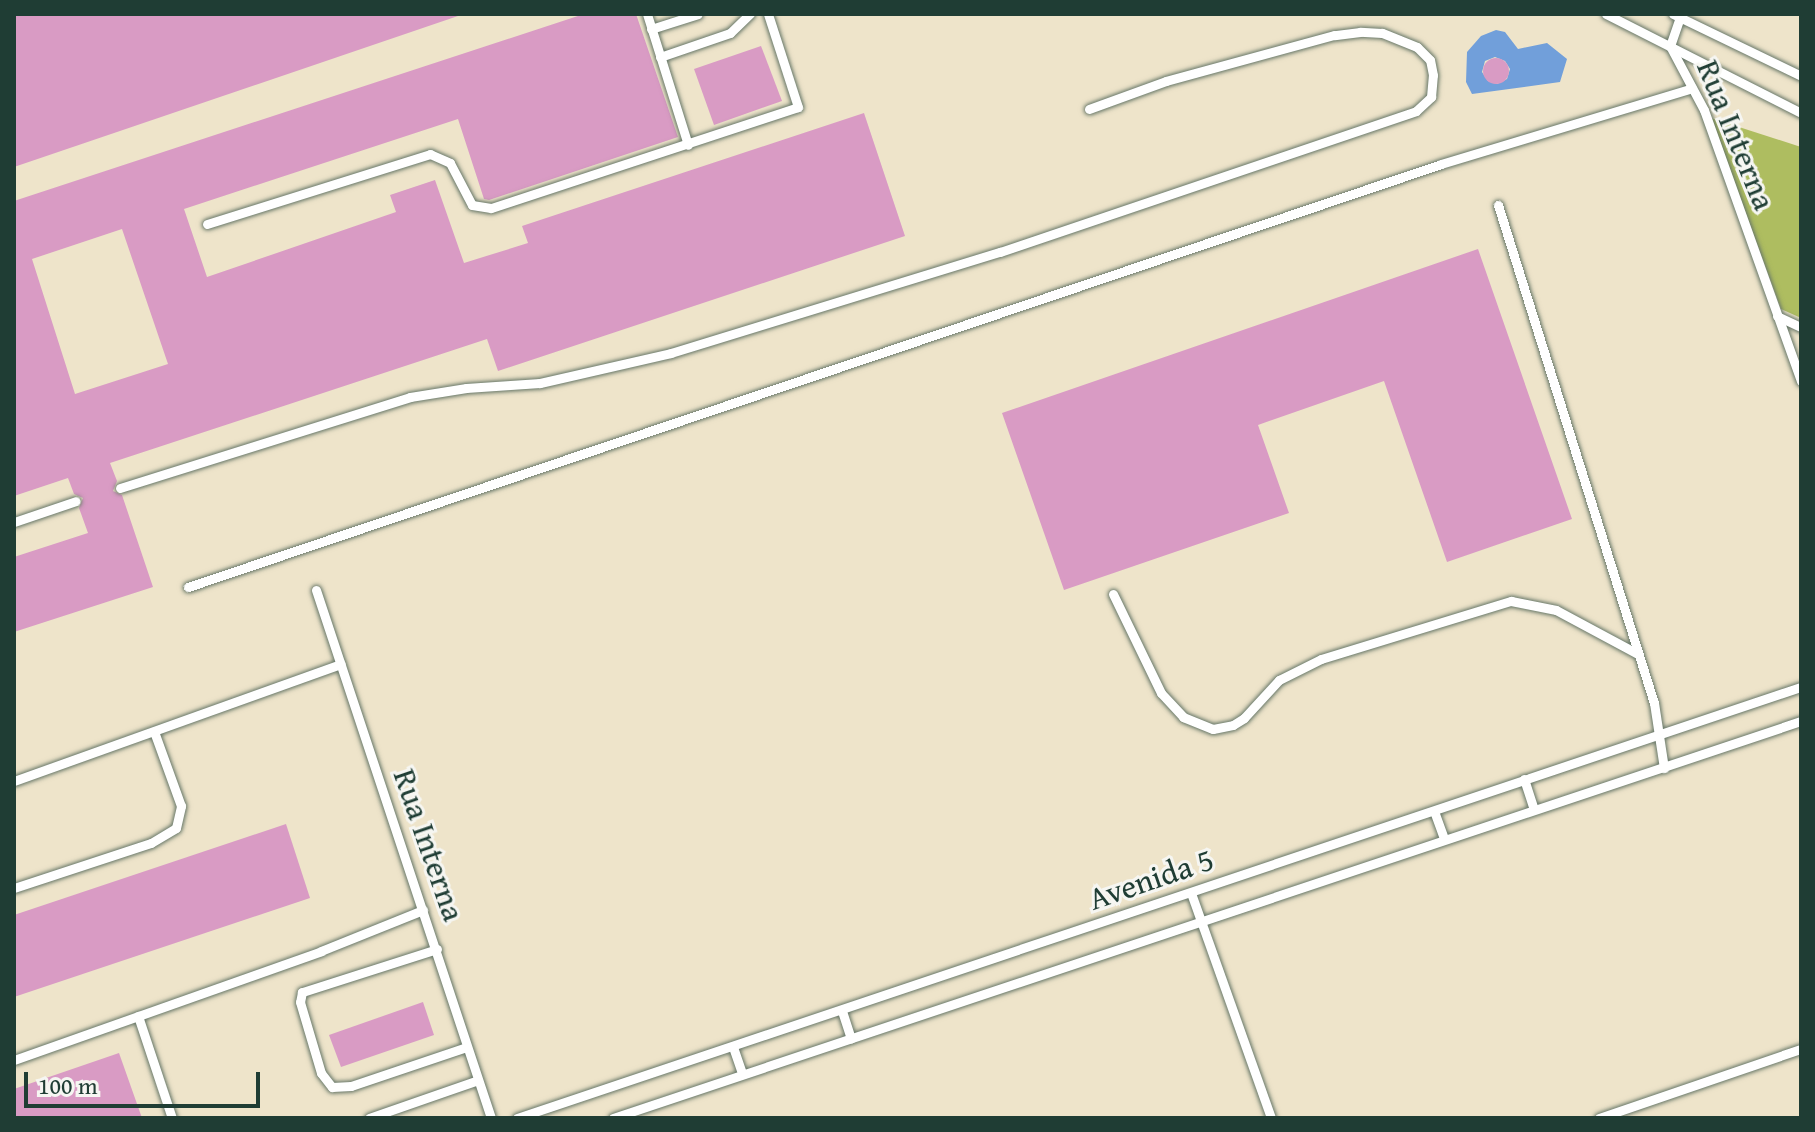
<!DOCTYPE html>
<html>
<head>
<meta charset="utf-8">
<style>
	body { margin:0 }
	#map { position:relative; width:1815px; height:1132px; overflow:hidden; background:#eee4ca; font-family:"Gentium Book Plus",serif }
	div>[style] { position:absolute }
	.green>* { inset:0; background:#aebd60 }
	.water>* { inset:0; background:#719fda }
	.building>* { inset:0; background:#d99bc4 }
	.round { border-radius:50% }
	.roads { filter:drop-shadow(0 0 2px #677768) drop-shadow(0 0 2px #677768) }
	.service>* { height:9px; margin:-4.5px; padding:0 4.5px; transform-origin:4.5px; border-radius:4.5px; background:#fff }
	span { translate:-50% -50%; white-space:nowrap; text-align:center; line-height:1.15; -webkit-text-stroke:6px #f6f6f2; paint-order:stroke }
	.street-label { font-size:32px; color:#1f3d34 }
	.frame { position:absolute; inset:0; border:16px solid #1f3d34; pointer-events:none }
	.scale { position:absolute; left:24px; top:1072px; width:236px; height:36px; box-sizing:border-box; border:4px solid #1f3d34; border-top:0; padding-left:10px; font-size:24px; line-height:28px; white-space:nowrap; color:#1f3d34; -webkit-text-stroke:6px #f6f6f2; paint-order:stroke }
</style>
</head>
<body>
<div id="map">
	<div class="green">
		<div style="clip-path:polygon(1711px 118px,1801px 147px,1801px 318px,1781px 309px)"></div>
	</div>
	<div class="water">
		<div style="clip-path:polygon(evenodd,1496px 30px,1505px 32px,1518px 49px,1547px 43px,1567px 59px,1560px 82px,1472px 94px,1466px 82px,1467px 52px,1481px 36px,1496px 30px,1495px 57px,1505px 61px,1510px 69px,1507px 79px,1497px 84px,1488px 81px,1482px 72px,1485px 61px,1495px 57px)"></div>
	</div>
	<div class="building">
		<div style="clip-path:polygon(14px 14px,457px 14px,458px 16px,14px 167px)"></div>
		<div style="clip-path:polygon(evenodd,584px 14px,636px 14px,678px 137px,489px 200px,484px 199px,458px 119px,184px 209px,207px 277px,396px 212px,390px 195px,435px 180px,464px 263px,528px 243px,522px 226px,864px 113px,905px 236px,498px 371px,487px 339px,110px 463px,117px 481px,113px 491px,122px 495px,153px 587px,14px 632px,14px 557px,88px 533px,79px 508px,83px 498px,74px 494px,68px 478px,14px 496px,14px 201px,584px 14px,122px 229px,168px 364px,75px 394px,32px 259px,122px 229px)"></div>
		<div style="clip-path:polygon(761px 46px,782px 101px,714px 125px,694px 69px)"></div>
		<div class="round" style="left:1483px;top:58px;width:26px;height:26px"></div>
		<div style="clip-path:polygon(1478px 249px,1572px 519px,1447px 562px,1384px 381px,1258px 425px,1289px 513px,1064px 590px,1002px 413px)"></div>
		<div style="clip-path:polygon(286px 824px,310px 898px,14px 997px,14px 915px)"></div>
		<div style="clip-path:polygon(423px 1002px,434px 1035px,341px 1067px,329px 1035px)"></div>
		<div style="clip-path:polygon(119px 1053px,142px 1118px,14px 1118px,14px 1089px)"></div>
	</div>
	<div class="roads">
		<div class="service">
			<div style="left:647px;top:14px;width:137px;rotate:72.6deg"></div>
			<div style="left:1606px;top:14px;width:219px;rotate:26.9deg"></div>
			<div style="left:1673px;top:14px;width:142px;rotate:25.8deg"></div>
			<div style="left:651px;top:29px;width:49px;rotate:-17.7deg"></div>
			<div style="left:1670px;top:46px;width:72px;rotate:62deg"></div>
			<div style="left:1704px;top:110px;width:288px;rotate:70.3deg"></div>
			<div style="left:1670px;top:46px;width:31px;rotate:-71deg"></div>
			<div style="left:660px;top:57px;width:74px;rotate:-18.9deg"></div>
			<div style="left:730px;top:33px;width:28px;rotate:-44deg"></div>
			<div style="left:1498px;top:205px;width:522px;rotate:72.61deg"></div>
			<div style="left:1654px;top:703px;width:66px;rotate:81.3deg"></div>
			<div style="left:207px;top:224px;width:234px;rotate:-17.4deg"></div>
			<div style="left:430px;top:154px;width:22px;rotate:24deg"></div>
			<div style="left:450px;top:163px;width:47px;rotate:62.4deg"></div>
			<div style="left:472px;top:205px;width:19px;rotate:9deg"></div>
			<div style="left:491px;top:208px;width:323px;rotate:-18.2deg"></div>
			<div style="left:798px;top:107px;width:98px;rotate:-107.9deg"></div>
			<div style="left:1777px;top:316px;width:26px;rotate:25deg"></div>
			<div style="left:120px;top:488px;width:304px;rotate:-17.4deg"></div>
			<div style="left:410px;top:397px;width:57px;rotate:-9.1deg"></div>
			<div style="left:466px;top:388px;width:74px;rotate:-3.9deg"></div>
			<div style="left:540px;top:383px;width:134px;rotate:-12.9deg"></div>
			<div style="left:671px;top:353px;width:344px;rotate:-17.1deg"></div>
			<div style="left:1000px;top:252px;width:439px;rotate:-18.7deg"></div>
			<div style="left:1416px;top:111px;width:21px;rotate:-43deg"></div>
			<div style="left:1431px;top:97px;width:22px;rotate:-85deg"></div>
			<div style="left:1433px;top:75px;width:15px;rotate:-101deg"></div>
			<div style="left:1430px;top:60px;width:18px;rotate:-135deg"></div>
			<div style="left:1417px;top:47px;width:38px;rotate:-158deg"></div>
			<div style="left:1382px;top:33px;width:22px;rotate:-177deg"></div>
			<div style="left:1360px;top:32px;width:26px;rotate:173deg"></div>
			<div style="left:1334px;top:35px;width:174px;rotate:164.7deg"></div>
			<div style="left:1166px;top:81px;width:82px;rotate:160deg"></div>
			<div style="left:14px;top:522px;width:65px;rotate:-18.7deg"></div>
			<div style="left:188px;top:587px;width:1322px;rotate:-18.65deg"></div>
			<div style="left:1441px;top:164px;width:262px;rotate:-16.8deg"></div>
			<div style="left:316px;top:590px;width:556px;rotate:71.66deg"></div>
			<div style="left:1113px;top:594px;width:110px;rotate:64.1deg"></div>
			<div style="left:1161px;top:693px;width:33px;rotate:47deg"></div>
			<div style="left:1183px;top:717px;width:32px;rotate:22deg"></div>
			<div style="left:1213px;top:729px;width:20px;rotate:-11deg"></div>
			<div style="left:1233px;top:725px;width:13px;rotate:-32deg"></div>
			<div style="left:1244px;top:718px;width:52px;rotate:-47.4deg"></div>
			<div style="left:1279px;top:680px;width:47px;rotate:-26.6deg"></div>
			<div style="left:1321px;top:659px;width:199px;rotate:-17deg"></div>
			<div style="left:1511px;top:601px;width:46px;rotate:11.3deg"></div>
			<div style="left:1556px;top:610px;width:93px;rotate:28.2deg"></div>
			<div style="left:1524px;top:779px;width:32px;rotate:72deg"></div>
			<div style="left:14px;top:781px;width:347px;rotate:-19.7deg"></div>
			<div style="left:1434px;top:811px;width:29px;rotate:70deg"></div>
			<div style="left:14px;top:888px;width:144px;rotate:-18.2deg"></div>
			<div style="left:151px;top:843px;width:29px;rotate:-31deg"></div>
			<div style="left:176px;top:828px;width:23px;rotate:-77deg"></div>
			<div style="left:181px;top:806px;width:77px;rotate:-109.9deg"></div>
			<div style="left:1191px;top:893px;width:239px;rotate:70.4deg"></div>
			<div style="left:437px;top:949px;width:142px;rotate:162.3deg"></div>
			<div style="left:302px;top:992px;width:10px;rotate:101deg"></div>
			<div style="left:300px;top:1002px;width:74px;rotate:73.5deg"></div>
			<div style="left:321px;top:1073px;width:18px;rotate:52deg"></div>
			<div style="left:332px;top:1087px;width:19px;rotate:-3deg"></div>
			<div style="left:351px;top:1086px;width:122px;rotate:-18.6deg"></div>
			<div style="left:842px;top:1011px;width:29px;rotate:72deg"></div>
			<div style="left:138px;top:1016px;width:108px;rotate:71.6deg"></div>
			<div style="left:733px;top:1047px;width:28px;rotate:71deg"></div>
			<div style="left:14px;top:1060px;width:326px;rotate:-19.5deg"></div>
			<div style="left:321px;top:951px;width:110px;rotate:-21.9deg"></div>
			<div style="left:369px;top:1118px;width:115px;rotate:-19.2deg"></div>
			<div style="left:517px;top:1118px;width:1354px;rotate:-18.56deg"></div>
			<div style="left:613px;top:1118px;width:1253px;rotate:-18.48deg"></div>
			<div style="left:1599px;top:1118px;width:213px;rotate:-18.9deg"></div>
		</div>
	</div>
	<div class="street-label">
		<span style="left:1736px;top:135px;rotate:68deg">Rua Interna</span>
		<span style="left:429px;top:845px;rotate:71deg">Rua Interna</span>
		<span style="left:1151px;top:879px;rotate:-19deg">Avenida 5</span>
	</div>
	<div class="frame"></div>
	<div class="scale">100 m</div>
</div>
</body>
</html>
